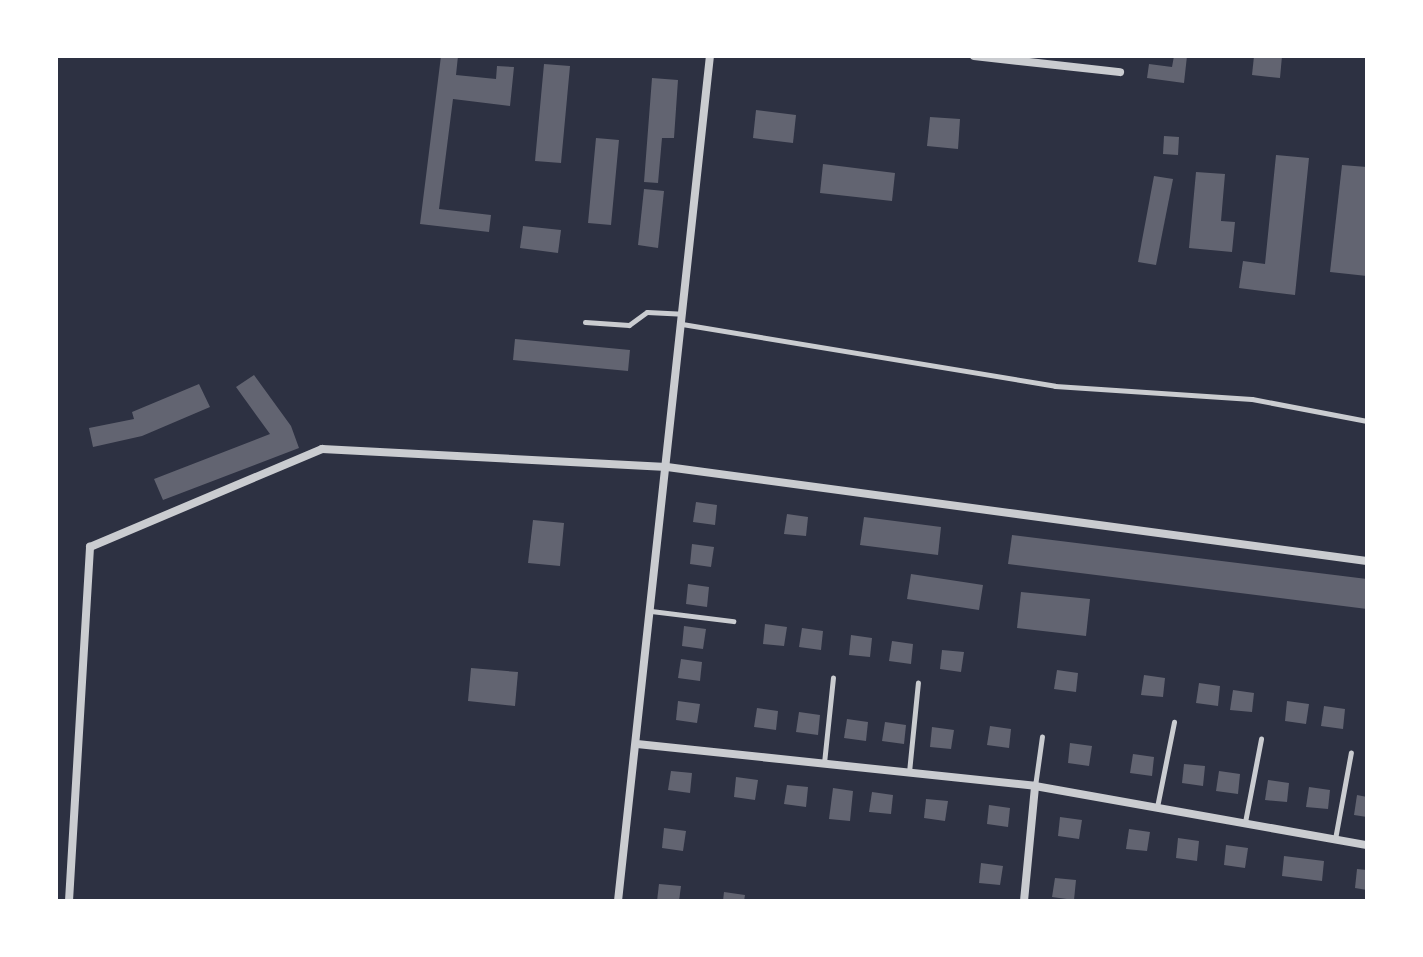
<!DOCTYPE html>
<html>
<head>
<meta charset="utf-8">
<style>
	body { margin:0 }
	#map { position:relative; width:1423px; height:957px; overflow:hidden; background:#2d3142; font-family:"Sofia Sans Condensed",sans-serif }
	div>[style] { position:absolute }
	.building>* { inset:0; background:#626471 }
	.service>* { height:5px; margin:-2.5px; padding:0 2.5px; transform-origin:2.5px; border-radius:2.5px; background:#caccd0 }
	.minor>* { height:8px; margin:-4px; padding:0 4px; transform-origin:4px; border-radius:4px; background:#caccd0 }
	span { translate:-50% -50%; white-space:nowrap; text-align:center; line-height:1.15; -webkit-text-stroke:6px #fff; paint-order:stroke }
	.frame { position:absolute; inset:0; border:58px solid #fff; pointer-events:none }
</style>
</head>
<body>
<div id="map">
	<div class="building">
		<div style="clip-path:polygon(441px 56px,458px 56px,456px 75px,496px 79px,497px 66px,514px 67px,510px 106px,453px 99px,439px 209px,491px 215px,489px 232px,420px 224px)"></div>
		<div style="clip-path:polygon(1174px 56px,1187px 56px,1184px 83px,1147px 78px,1149px 64px,1172px 67px)"></div>
		<div style="clip-path:polygon(1254px 56px,1282px 56px,1280px 78px,1252px 75px)"></div>
		<div style="clip-path:polygon(544px 64px,570px 66px,561px 163px,535px 161px)"></div>
		<div style="clip-path:polygon(652px 78px,678px 80px,674px 138px,662px 138px,658px 183px,644px 182px)"></div>
		<div style="clip-path:polygon(756px 110px,796px 115px,793px 143px,753px 138px)"></div>
		<div style="clip-path:polygon(930px 117px,960px 119px,958px 149px,927px 146px)"></div>
		<div style="clip-path:polygon(1164px 136px,1179px 137px,1178px 155px,1163px 154px)"></div>
		<div style="clip-path:polygon(596px 138px,619px 140px,611px 225px,588px 223px)"></div>
		<div style="clip-path:polygon(1276px 155px,1309px 158px,1295px 295px,1239px 288px,1243px 261px,1265px 264px)"></div>
		<div style="clip-path:polygon(823px 164px,895px 173px,892px 201px,820px 193px)"></div>
		<div style="clip-path:polygon(1342px 165px,1367px 167px,1367px 276px,1330px 272px)"></div>
		<div style="clip-path:polygon(1196px 172px,1225px 174px,1221px 221px,1235px 222px,1232px 252px,1189px 248px)"></div>
		<div style="clip-path:polygon(1154px 176px,1173px 179px,1156px 265px,1138px 262px)"></div>
		<div style="clip-path:polygon(644px 189px,664px 191px,658px 248px,638px 245px)"></div>
		<div style="clip-path:polygon(523px 226px,561px 230px,558px 253px,520px 248px)"></div>
		<div style="clip-path:polygon(515px 339px,630px 350px,628px 371px,513px 360px)"></div>
		<div style="clip-path:polygon(254px 375px,291px 426px,299px 448px,163px 500px,154px 479px,270px 434px,236px 387px)"></div>
		<div style="clip-path:polygon(199px 384px,210px 407px,142px 436px,93px 447px,89px 428px,134px 419px,132px 412px)"></div>
		<div style="clip-path:polygon(696px 502px,717px 505px,715px 525px,693px 522px)"></div>
		<div style="clip-path:polygon(787px 514px,808px 517px,806px 536px,784px 534px)"></div>
		<div style="clip-path:polygon(864px 517px,941px 527px,938px 555px,860px 545px)"></div>
		<div style="clip-path:polygon(533px 520px,564px 523px,560px 566px,528px 563px)"></div>
		<div style="clip-path:polygon(1012px 535px,1367px 579px,1367px 609px,1008px 564px)"></div>
		<div style="clip-path:polygon(692px 544px,714px 547px,711px 567px,690px 564px)"></div>
		<div style="clip-path:polygon(911px 574px,983px 585px,979px 610px,907px 599px)"></div>
		<div style="clip-path:polygon(688px 584px,709px 587px,707px 607px,686px 604px)"></div>
		<div style="clip-path:polygon(1021px 592px,1090px 599px,1086px 636px,1017px 628px)"></div>
		<div style="clip-path:polygon(765px 624px,787px 627px,784px 646px,763px 644px)"></div>
		<div style="clip-path:polygon(684px 626px,706px 629px,703px 649px,682px 646px)"></div>
		<div style="clip-path:polygon(802px 628px,823px 631px,821px 650px,799px 647px)"></div>
		<div style="clip-path:polygon(851px 635px,872px 638px,870px 657px,849px 655px)"></div>
		<div style="clip-path:polygon(892px 641px,913px 644px,911px 664px,889px 661px)"></div>
		<div style="clip-path:polygon(942px 650px,964px 652px,961px 672px,940px 669px)"></div>
		<div style="clip-path:polygon(681px 659px,702px 662px,700px 681px,678px 678px)"></div>
		<div style="clip-path:polygon(471px 668px,518px 672px,515px 706px,468px 701px)"></div>
		<div style="clip-path:polygon(1057px 670px,1078px 673px,1076px 692px,1054px 689px)"></div>
		<div style="clip-path:polygon(1144px 675px,1165px 678px,1163px 697px,1141px 695px)"></div>
		<div style="clip-path:polygon(1199px 683px,1220px 686px,1218px 706px,1196px 703px)"></div>
		<div style="clip-path:polygon(1233px 690px,1254px 693px,1252px 712px,1230px 710px)"></div>
		<div style="clip-path:polygon(678px 701px,700px 704px,697px 723px,676px 720px)"></div>
		<div style="clip-path:polygon(1287px 701px,1309px 704px,1306px 724px,1285px 721px)"></div>
		<div style="clip-path:polygon(1324px 706px,1345px 709px,1343px 729px,1321px 726px)"></div>
		<div style="clip-path:polygon(757px 708px,778px 711px,776px 730px,754px 727px)"></div>
		<div style="clip-path:polygon(799px 712px,820px 715px,818px 735px,796px 732px)"></div>
		<div style="clip-path:polygon(847px 719px,868px 722px,866px 741px,844px 738px)"></div>
		<div style="clip-path:polygon(885px 722px,906px 725px,904px 744px,882px 741px)"></div>
		<div style="clip-path:polygon(990px 726px,1011px 729px,1009px 748px,987px 745px)"></div>
		<div style="clip-path:polygon(932px 727px,954px 730px,951px 749px,930px 747px)"></div>
		<div style="clip-path:polygon(1070px 743px,1092px 746px,1089px 766px,1068px 763px)"></div>
		<div style="clip-path:polygon(1133px 754px,1154px 757px,1152px 776px,1130px 773px)"></div>
		<div style="clip-path:polygon(1184px 764px,1205px 766px,1203px 786px,1182px 783px)"></div>
		<div style="clip-path:polygon(671px 771px,692px 773px,690px 793px,668px 790px)"></div>
		<div style="clip-path:polygon(1219px 771px,1240px 774px,1238px 794px,1216px 791px)"></div>
		<div style="clip-path:polygon(736px 777px,758px 780px,755px 800px,734px 797px)"></div>
		<div style="clip-path:polygon(1268px 780px,1289px 783px,1287px 802px,1265px 800px)"></div>
		<div style="clip-path:polygon(787px 785px,808px 787px,806px 807px,784px 804px)"></div>
		<div style="clip-path:polygon(1309px 787px,1330px 790px,1328px 809px,1306px 807px)"></div>
		<div style="clip-path:polygon(833px 788px,853px 791px,850px 821px,829px 819px)"></div>
		<div style="clip-path:polygon(872px 792px,893px 795px,891px 814px,869px 812px)"></div>
		<div style="clip-path:polygon(1357px 795px,1367px 797px,1367px 817px,1354px 815px)"></div>
		<div style="clip-path:polygon(926px 799px,948px 801px,945px 821px,924px 818px)"></div>
		<div style="clip-path:polygon(989px 805px,1010px 808px,1008px 827px,987px 824px)"></div>
		<div style="clip-path:polygon(1060px 817px,1082px 820px,1079px 839px,1058px 836px)"></div>
		<div style="clip-path:polygon(664px 828px,686px 831px,683px 851px,662px 848px)"></div>
		<div style="clip-path:polygon(1129px 829px,1150px 832px,1147px 851px,1126px 849px)"></div>
		<div style="clip-path:polygon(1178px 838px,1199px 841px,1197px 861px,1176px 858px)"></div>
		<div style="clip-path:polygon(1226px 845px,1248px 848px,1245px 868px,1224px 865px)"></div>
		<div style="clip-path:polygon(1284px 856px,1324px 861px,1322px 881px,1282px 876px)"></div>
		<div style="clip-path:polygon(981px 863px,1003px 866px,1000px 885px,979px 883px)"></div>
		<div style="clip-path:polygon(1357px 869px,1367px 870px,1367px 890px,1355px 888px)"></div>
		<div style="clip-path:polygon(1055px 878px,1076px 880px,1074px 900px,1052px 897px)"></div>
		<div style="clip-path:polygon(659px 884px,681px 886px,679px 901px,657px 901px)"></div>
		<div style="clip-path:polygon(724px 892px,745px 895px,744px 901px,723px 901px)"></div>
	</div>
	<div class="service">
		<div style="left:585px;top:322px;width:44px;rotate:3.9deg"></div>
		<div style="left:629px;top:325px;width:22px;rotate:-36deg"></div>
		<div style="left:647px;top:312px;width:35px;rotate:3deg"></div>
		<div style="left:682px;top:324px;width:378px;rotate:9.4deg"></div>
		<div style="left:1055px;top:386px;width:197px;rotate:3.8deg"></div>
		<div style="left:1252px;top:399px;width:117px;rotate:10.8deg"></div>
		<div style="left:651px;top:611px;width:83px;rotate:7deg"></div>
		<div style="left:824px;top:763px;width:86px;rotate:-84deg"></div>
		<div style="left:909px;top:772px;width:90px;rotate:-84.3deg"></div>
		<div style="left:1035px;top:786px;width:50px;rotate:-82deg"></div>
		<div style="left:1157px;top:807px;width:87px;rotate:-78.7deg"></div>
		<div style="left:1245px;top:822px;width:85px;rotate:-79.1deg"></div>
		<div style="left:1335px;top:839px;width:88px;rotate:-79.6deg"></div>
	</div>
	<div class="minor">
		<div style="left:974px;top:56px;width:147px;rotate:6.3deg"></div>
		<div style="left:637px;top:744px;width:400px;rotate:6deg"></div>
		<div style="left:1035px;top:786px;width:337px;rotate:10.1deg"></div>
		<div style="left:69px;top:901px;width:355px;rotate:-86.6deg"></div>
		<div style="left:90px;top:547px;width:252px;rotate:-22.9deg"></div>
		<div style="left:322px;top:449px;width:345px;rotate:3deg"></div>
		<div style="left:667px;top:467px;width:706px;rotate:7.65deg"></div>
		<div style="left:618px;top:901px;width:850px;rotate:-83.79deg"></div>
		<div style="left:1024px;top:901px;width:116px;rotate:-84.5deg"></div>
	</div>
	<div class="frame"></div>
</div>
</body>
</html>
